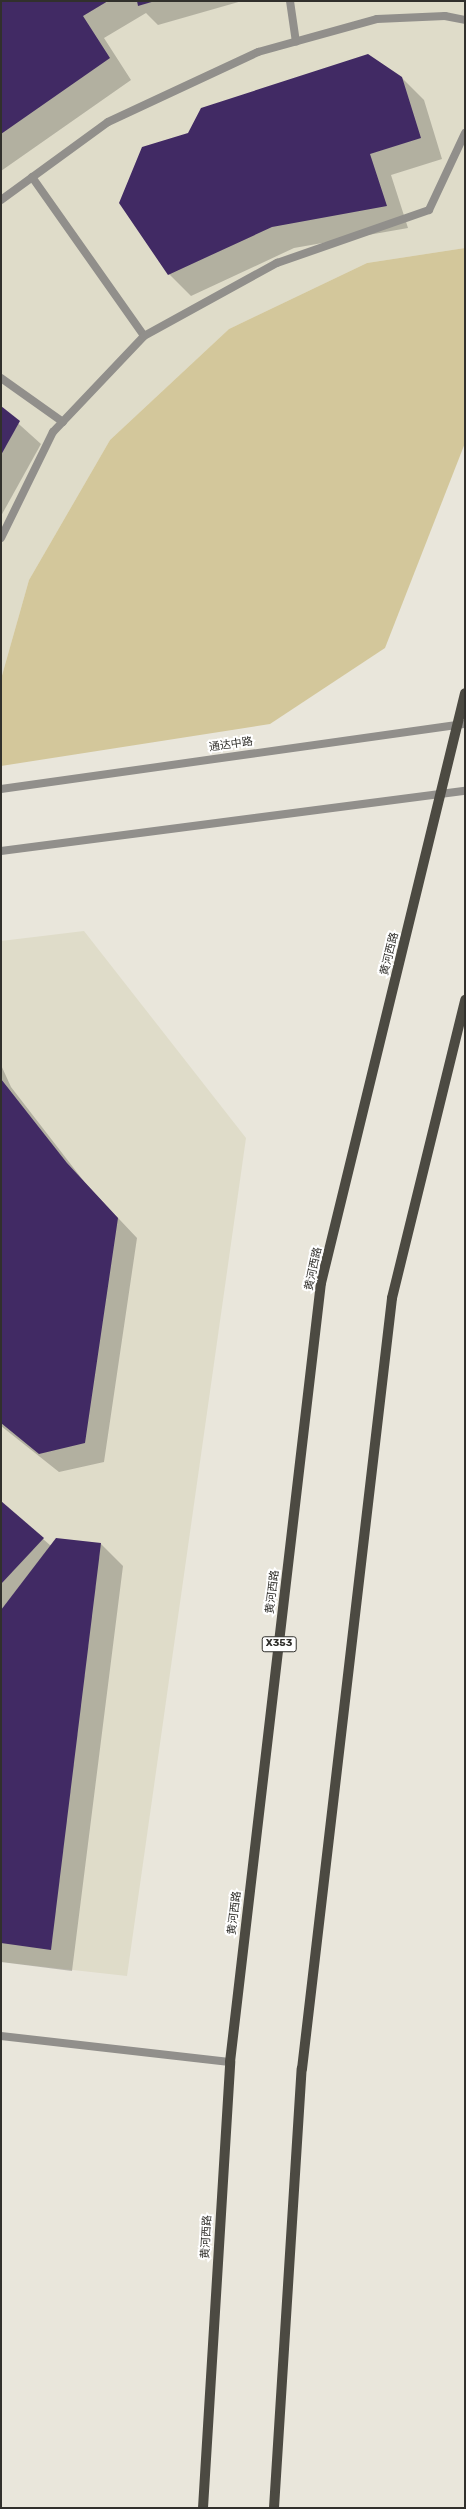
<!DOCTYPE html>
<html>
<head>
<meta charset="utf-8">
<style>
	body { margin:0 }
	#map { position:relative; width:466px; height:2509px; overflow:hidden; background:#e9e6db; font-family:Rubik,"Noto Sans SC",sans-serif }
	div>[style] { position:absolute }
	.built>* { inset:0; background:#dfdcc9 }
	.green>* { inset:0; background:#d3c79b }
	.shadow>* { inset:0; background:#0003 }
	.building>* { inset:0; background:#412a64 }
	.service>* { height:8px; margin:-4px; padding:0 4px; transform-origin:4px; border-radius:4px; background:#918f8b }
	.tertiary>* { height:8px; margin:-4px; padding:0 4px; transform-origin:4px; border-radius:4px; background:#918f8b }
	.primary>* { height:10px; margin:-5px; padding:0 5px; transform-origin:5px; border-radius:5px; background:#4c4a42 }
	span { translate:-50% -50%; white-space:nowrap; text-align:center; line-height:1.15; -webkit-text-stroke:4px #fff; paint-order:stroke }
	.shield-label span { padding:1px 3px; background:#fff; border:1px solid; border-radius:3px; -webkit-text-stroke-width:0 }
	.shield-label { font-size:10px; color:#31302c; font-weight:700 }
	.street-label { font-size:11px; color:#31302c }
	.frame { position:absolute; inset:0; border:2px solid #31302c; pointer-events:none }
</style>
</head>
<body>
<div id="map">
	<div class="built">
		<div style="clip-path:polygon(1px 1px,465px 1px,465px 248px,367px 263px,229px 329px,110px 440px,29px 580px,1px 679px)"></div>
		<div style="clip-path:polygon(84px 931px,246px 1138px,127px 1976px,1px 1962px,1px 941px)"></div>
	</div>
	<div class="green">
		<div style="clip-path:polygon(465px 248px,465px 443px,385px 648px,270px 724px,1px 766px,1px 679px,29px 580px,110px 440px,229px 329px,367px 263px)"></div>
	</div>
	<div class="shadow">
		<div style="clip-path:polygon(1px 1px,242px 1px,158px 25px,146px 13px,104px 38px,131px 80px,1px 171px)"></div>
		<div style="clip-path:polygon(402px 78px,424px 100px,442px 159px,391px 175px,408px 228px,294px 248px,191px 296px,169px 274px)"></div>
		<div style="clip-path:polygon(1px 408px,41px 444px,1px 516px)"></div>
		<div style="clip-path:polygon(1px 1065px,11px 1087px,86px 1184px,137px 1238px,104px 1462px,59px 1472px,1px 1426px)"></div>
		<div style="clip-path:polygon(1px 1502px,51px 1546px,57px 1539px,101px 1544px,123px 1566px,72px 1971px,1px 1962px)"></div>
	</div>
	<div class="building">
		<div style="clip-path:polygon(1px 1px,108px 1px,83px 16px,110px 58px,1px 134px)"></div>
		<div style="clip-path:polygon(137px 1px,155px 1px,138px 6px)"></div>
		<div style="clip-path:polygon(368px 54px,402px 77px,421px 138px,370px 154px,387px 206px,272px 227px,168px 275px,119px 203px,142px 147px,188px 133px,201px 108px)"></div>
		<div style="clip-path:polygon(1px 406px,20px 421px,1px 455px)"></div>
		<div style="clip-path:polygon(1px 1079px,67px 1163px,118px 1218px,85px 1443px,39px 1454px,1px 1423px)"></div>
		<div style="clip-path:polygon(1px 1501px,44px 1538px,1px 1584px)"></div>
		<div style="clip-path:polygon(56px 1538px,101px 1543px,51px 1950px,1px 1943px,1px 1610px)"></div>
	</div>
	<div class="service">
		<div style="left:290px;top:1px;width:41px;rotate:81.7deg"></div>
		<div style="left:32px;top:177px;width:194px;rotate:54.8deg"></div>
		<div style="left:1px;top:200px;width:132px;rotate:-36.1deg"></div>
		<div style="left:108px;top:122px;width:166px;rotate:-25deg"></div>
		<div style="left:258px;top:52px;width:123px;rotate:-15.5deg"></div>
		<div style="left:377px;top:19px;width:68px;rotate:-2.5deg"></div>
		<div style="left:445px;top:16px;width:20px;rotate:11deg"></div>
		<div style="left:1px;top:378px;width:76px;rotate:35.4deg"></div>
		<div style="left:1px;top:538px;width:118px;rotate:-63.9deg"></div>
		<div style="left:53px;top:432px;width:132px;rotate:-46.5deg"></div>
		<div style="left:144px;top:336px;width:152px;rotate:-28.8deg"></div>
		<div style="left:277px;top:263px;width:161px;rotate:-19.2deg"></div>
		<div style="left:429px;top:210px;width:85px;rotate:-64.9deg"></div>
		<div style="left:1px;top:2036px;width:230px;rotate:6.5deg"></div>
	</div>
	<div class="tertiary">
		<div style="left:1px;top:789px;width:469px;rotate:-8deg"></div>
		<div style="left:1px;top:851px;width:468px;rotate:-7.4deg"></div>
	</div>
	<div class="primary">
		<div style="left:203px;top:2508px;width:447px;rotate:-86.5deg"></div>
		<div style="left:230px;top:2062px;width:784px;rotate:-83.34deg"></div>
		<div style="left:321px;top:1283px;width:607px;rotate:-76.28deg"></div>
		<div style="left:274px;top:2508px;width:440px;rotate:-86.4deg"></div>
		<div style="left:302px;top:2069px;width:776px;rotate:-83.34deg"></div>
		<div style="left:392px;top:1298px;width:307px;rotate:-76.2deg"></div>
	</div>
	<div class="shield-label">
		<span style="left:279px;top:1644px">X353</span>
	</div>
	<div class="street-label">
		<span style="left:231px;top:745px;rotate:-8deg">通达中路</span>
		<span style="left:390px;top:954px;rotate:-76deg">黄河西路</span>
		<span style="left:314px;top:1269px;rotate:-78deg">黄河西路</span>
		<span style="left:273px;top:1592px;rotate:-83deg">黄河西路</span>
		<span style="left:235px;top:1913px;rotate:-83deg">黄河西路</span>
		<span style="left:207px;top:2237px;rotate:-87deg">黄河西路</span>
	</div>
	<div class="frame"></div>
</div>
</body>
</html>
